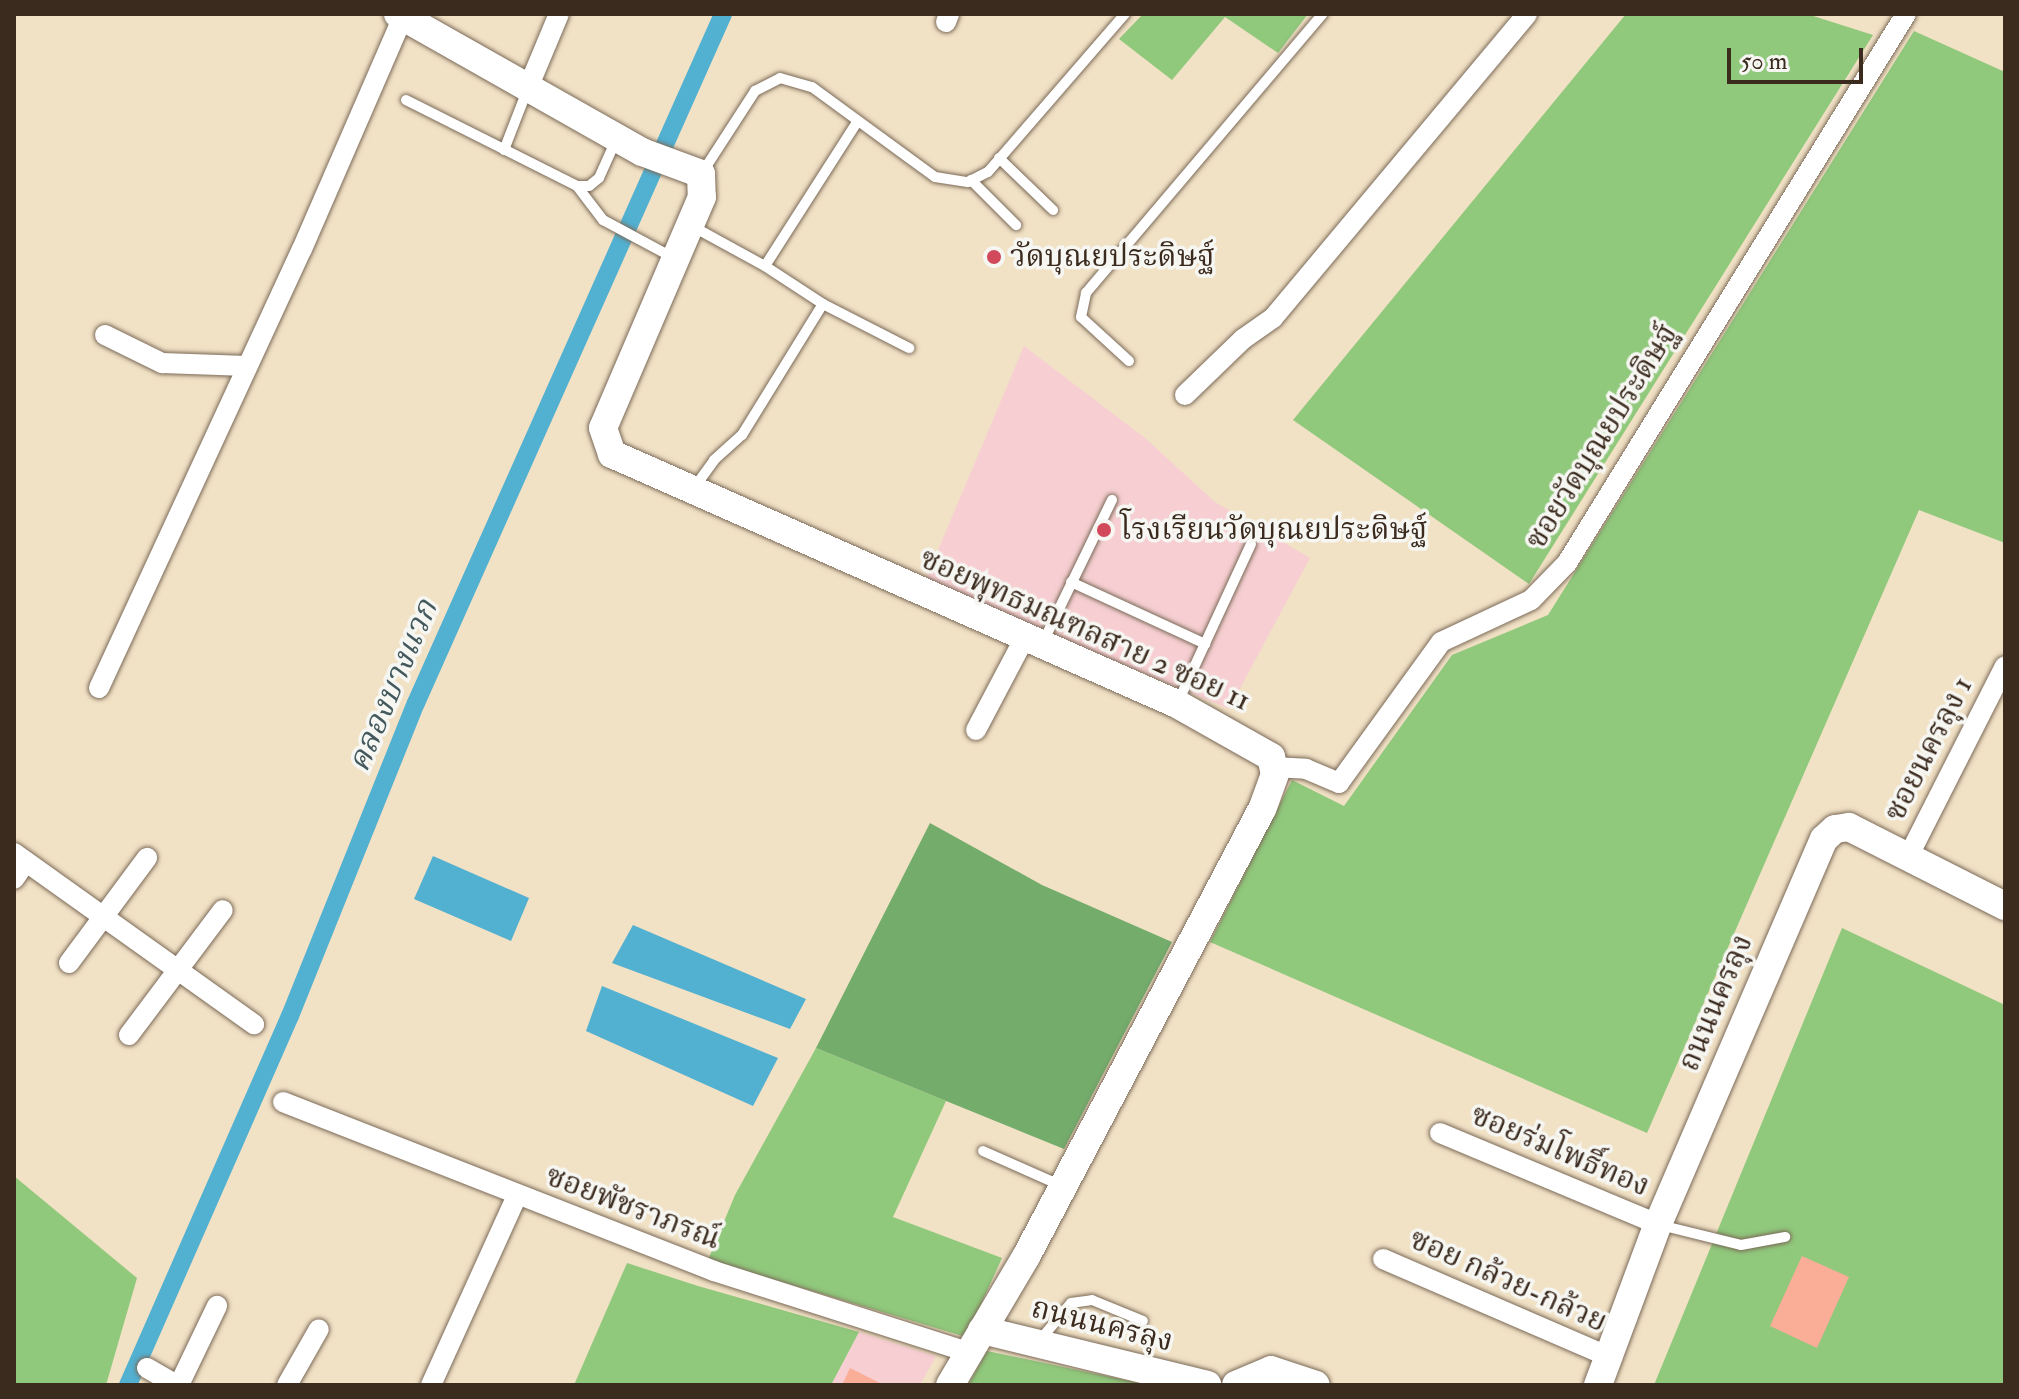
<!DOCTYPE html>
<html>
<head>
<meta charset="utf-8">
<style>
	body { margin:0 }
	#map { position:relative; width:2019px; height:1399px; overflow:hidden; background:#f1e1c5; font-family:"IM FELL Double Pica","Noto Serif Thai",serif }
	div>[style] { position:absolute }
	.built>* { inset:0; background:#f7cfd2 }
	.green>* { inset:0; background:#90c87c }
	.forest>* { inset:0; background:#74ac6c }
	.water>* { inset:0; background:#52b0d1 }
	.canal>* { height:18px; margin:-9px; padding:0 9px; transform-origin:9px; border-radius:9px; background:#52b0d1 }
	.building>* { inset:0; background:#faae98 }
	.roads { filter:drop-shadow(0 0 2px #7b6a58) drop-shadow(0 0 2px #7b6a58) }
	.lane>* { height:10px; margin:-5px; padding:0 5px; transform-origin:5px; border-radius:5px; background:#fff }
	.street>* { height:20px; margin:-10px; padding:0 10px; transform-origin:10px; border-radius:10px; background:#fff }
	.secondary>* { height:28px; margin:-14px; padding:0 14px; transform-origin:14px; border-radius:14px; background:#fff }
	.dots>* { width:22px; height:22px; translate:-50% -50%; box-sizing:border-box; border:4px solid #f6f6f2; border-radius:50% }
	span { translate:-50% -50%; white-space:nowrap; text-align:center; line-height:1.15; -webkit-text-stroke:7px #f6f6f2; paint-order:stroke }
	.poi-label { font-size:30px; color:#3b2a1e }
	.left { translate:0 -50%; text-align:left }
	.street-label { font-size:30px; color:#3b2a1e }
	.water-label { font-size:32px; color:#43595d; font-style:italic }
	.frame { position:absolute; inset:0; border:16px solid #3b2a1e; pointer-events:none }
	.scale { position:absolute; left:1727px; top:48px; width:136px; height:36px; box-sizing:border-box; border:4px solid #3b2a1e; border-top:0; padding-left:10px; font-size:24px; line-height:28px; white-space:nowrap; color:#3b2a1e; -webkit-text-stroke:6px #f6f6f2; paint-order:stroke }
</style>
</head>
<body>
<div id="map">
	<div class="built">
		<div style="clip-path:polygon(1024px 346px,1145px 438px,1215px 502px,1310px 558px,1229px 709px,925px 581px)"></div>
		<div style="clip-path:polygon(859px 1332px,936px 1356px,920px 1385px,831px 1385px)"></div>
	</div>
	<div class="green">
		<div style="clip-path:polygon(1143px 14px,1308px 14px,1278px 53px,1225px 17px,1172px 80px,1119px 39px)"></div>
		<div style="clip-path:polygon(1626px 14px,1807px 14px,1873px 35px,1529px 584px,1293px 420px)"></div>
		<div style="clip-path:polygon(1914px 31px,2005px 72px,2005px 543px,1919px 510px,1647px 1133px,1210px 942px,1292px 780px,1344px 806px,1452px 655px,1548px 615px)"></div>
		<div style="clip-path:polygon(1842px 928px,2005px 1005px,2005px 1385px,1654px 1385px)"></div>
		<div style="clip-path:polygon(816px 1048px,946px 1101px,893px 1217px,1002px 1258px,966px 1337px,708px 1260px,735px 1195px)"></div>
		<div style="clip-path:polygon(14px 1176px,137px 1278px,106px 1385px,14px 1385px)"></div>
		<div style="clip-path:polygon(627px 1263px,698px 1286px,859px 1332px,831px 1385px,574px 1385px)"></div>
		<div style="clip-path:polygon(987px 1351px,1149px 1385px,968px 1385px)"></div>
	</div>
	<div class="forest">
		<div style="clip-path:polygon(930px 823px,1042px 885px,1172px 942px,1064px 1149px,816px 1048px)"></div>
	</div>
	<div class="water">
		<div style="clip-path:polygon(433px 856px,529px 898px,511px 941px,414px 899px)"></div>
		<div style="clip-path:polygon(633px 925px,806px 999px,790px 1029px,612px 963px)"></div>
		<div style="clip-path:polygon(602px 986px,778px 1058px,753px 1106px,586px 1031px)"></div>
	</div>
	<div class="canal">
		<div style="left:128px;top:1385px;width:403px;rotate:-66.3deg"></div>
		<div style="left:290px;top:1016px;width:337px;rotate:-68.1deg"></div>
		<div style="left:416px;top:703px;width:754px;rotate:-65.98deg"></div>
	</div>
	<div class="building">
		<div style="clip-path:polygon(1802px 1256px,1849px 1277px,1817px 1348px,1770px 1326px)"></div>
		<div style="clip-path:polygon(850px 1368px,884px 1385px,842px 1385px)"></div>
	</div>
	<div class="roads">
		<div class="lane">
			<div style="left:406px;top:100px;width:191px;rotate:26.7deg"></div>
			<div style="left:577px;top:186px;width:12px"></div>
			<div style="left:589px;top:186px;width:13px;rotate:-39deg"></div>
			<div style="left:599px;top:178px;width:42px;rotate:-65.9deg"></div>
			<div style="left:504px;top:150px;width:66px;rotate:-68.8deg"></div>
			<div style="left:999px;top:158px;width:75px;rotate:43.9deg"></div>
			<div style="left:702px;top:173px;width:98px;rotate:-57.1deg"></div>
			<div style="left:755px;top:91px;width:28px;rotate:-27deg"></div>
			<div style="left:780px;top:78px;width:33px;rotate:16deg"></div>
			<div style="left:812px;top:87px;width:152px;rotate:36.2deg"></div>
			<div style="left:935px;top:177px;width:33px;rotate:9deg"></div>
			<div style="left:968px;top:182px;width:22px;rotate:-27deg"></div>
			<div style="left:988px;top:172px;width:209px;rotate:-49.1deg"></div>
			<div style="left:971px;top:180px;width:64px;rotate:45deg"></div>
			<div style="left:577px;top:186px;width:43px;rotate:52.6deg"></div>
			<div style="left:603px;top:220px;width:78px;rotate:28.2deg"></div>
			<div style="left:690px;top:225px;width:85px;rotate:28.7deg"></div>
			<div style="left:823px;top:304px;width:97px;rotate:27.1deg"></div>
			<div style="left:1129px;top:361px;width:65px;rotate:-137.5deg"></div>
			<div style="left:1081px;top:317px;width:25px;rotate:-78deg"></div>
			<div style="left:1086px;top:293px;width:366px;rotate:-49.7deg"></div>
			<div style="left:694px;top:488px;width:34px;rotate:-54deg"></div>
			<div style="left:714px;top:460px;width:38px;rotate:-42deg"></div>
			<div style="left:742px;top:435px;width:154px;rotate:-58.3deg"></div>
			<div style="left:823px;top:304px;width:69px;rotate:-146.8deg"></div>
			<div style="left:765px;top:266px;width:171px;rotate:-57.4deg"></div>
			<div style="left:1071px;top:582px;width:148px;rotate:24.8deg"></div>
			<div style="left:1043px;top:642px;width:158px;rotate:-64.1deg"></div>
			<div style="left:1178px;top:702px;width:174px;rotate:-65.2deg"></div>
			<div style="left:983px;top:1151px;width:86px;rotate:23.9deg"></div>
			<div style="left:1660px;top:1225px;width:83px;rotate:13.9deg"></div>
			<div style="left:1741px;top:1245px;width:45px;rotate:-10.3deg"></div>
			<div style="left:1040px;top:1340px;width:48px;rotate:-50deg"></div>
			<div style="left:1071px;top:1303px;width:21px;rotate:-8deg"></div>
			<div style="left:1092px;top:1300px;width:55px;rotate:22.4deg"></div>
		</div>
		<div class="street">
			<div style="left:946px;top:22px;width:9px;rotate:-69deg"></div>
			<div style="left:528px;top:88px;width:80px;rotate:-67.3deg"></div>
			<div style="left:105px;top:335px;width:64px;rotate:26.2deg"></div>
			<div style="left:162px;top:363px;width:85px;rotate:2deg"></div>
			<div style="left:1185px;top:395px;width:81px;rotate:-44deg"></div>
			<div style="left:1243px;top:339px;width:37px;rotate:-35deg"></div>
			<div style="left:1273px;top:318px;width:396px;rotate:-50.1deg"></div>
			<div style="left:99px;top:688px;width:484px;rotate:-65.2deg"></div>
			<div style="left:302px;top:249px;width:253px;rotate:-66.5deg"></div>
			<div style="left:976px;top:730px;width:103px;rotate:-62.2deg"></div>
			<div style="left:1273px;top:767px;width:33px;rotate:3deg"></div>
			<div style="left:1306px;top:769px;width:36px;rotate:23deg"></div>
			<div style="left:1339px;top:783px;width:174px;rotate:-54.1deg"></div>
			<div style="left:1441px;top:642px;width:99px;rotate:-25deg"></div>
			<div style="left:1531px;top:600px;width:52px;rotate:-45.8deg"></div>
			<div style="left:1567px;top:563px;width:645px;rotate:-58.31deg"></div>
			<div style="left:14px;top:853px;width:295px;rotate:35.5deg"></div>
			<div style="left:1907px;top:859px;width:216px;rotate:-63.1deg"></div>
			<div style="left:14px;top:879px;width:21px;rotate:-55deg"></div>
			<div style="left:69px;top:963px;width:131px;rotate:-53.4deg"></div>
			<div style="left:129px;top:1035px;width:156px;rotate:-53.1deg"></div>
			<div style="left:283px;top:1102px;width:463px;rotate:21.4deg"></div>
			<div style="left:714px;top:1271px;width:267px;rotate:17.7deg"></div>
			<div style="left:1440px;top:1133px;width:236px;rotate:22.7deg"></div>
			<div style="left:1383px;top:1259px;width:246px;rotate:23.4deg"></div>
			<div style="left:147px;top:1368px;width:34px;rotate:30deg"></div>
			<div style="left:179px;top:1385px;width:88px;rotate:-64.3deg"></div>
			<div style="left:287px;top:1385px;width:64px;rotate:-60.3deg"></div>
			<div style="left:431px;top:1385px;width:209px;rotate:-65.6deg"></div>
		</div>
		<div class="secondary">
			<div style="left:398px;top:14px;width:280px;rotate:29.5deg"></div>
			<div style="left:642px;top:152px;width:63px;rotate:20.4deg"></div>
			<div style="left:701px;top:174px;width:23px;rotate:88deg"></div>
			<div style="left:702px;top:197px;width:251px;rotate:113.2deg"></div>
			<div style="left:603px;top:428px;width:28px;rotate:71deg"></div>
			<div style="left:612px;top:454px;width:618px;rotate:23.87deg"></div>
			<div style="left:1177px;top:704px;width:108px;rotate:29.4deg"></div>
			<div style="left:1271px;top:757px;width:17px;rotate:77deg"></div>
			<div style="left:1275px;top:774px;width:37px;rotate:110deg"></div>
			<div style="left:1262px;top:809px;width:504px;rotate:117.79deg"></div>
			<div style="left:1027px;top:1255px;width:151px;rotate:120.6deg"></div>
			<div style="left:982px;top:1330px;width:232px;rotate:13.7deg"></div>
			<div style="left:1236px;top:1385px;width:38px;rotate:-23deg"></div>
			<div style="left:1271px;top:1370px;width:47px;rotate:18.4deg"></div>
			<div style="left:1598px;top:1385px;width:172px;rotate:-69.6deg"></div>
			<div style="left:1658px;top:1224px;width:419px;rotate:-66.7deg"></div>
			<div style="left:1824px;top:839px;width:15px;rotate:-42deg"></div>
			<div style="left:1835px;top:829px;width:14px;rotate:-8deg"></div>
			<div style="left:1849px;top:827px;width:175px;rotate:26.9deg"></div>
		</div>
	</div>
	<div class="dots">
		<div style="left:994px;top:257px;background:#d1495b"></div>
		<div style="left:1104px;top:530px;background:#d1495b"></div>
	</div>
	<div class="poi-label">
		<span class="left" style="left:1010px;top:257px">วัดบุณยประดิษฐ์</span>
		<span class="left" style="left:1120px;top:530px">โรงเรียนวัดบุณยประดิษฐ์</span>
	</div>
	<div class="street-label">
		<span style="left:1602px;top:437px;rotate:-58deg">ซอยวัดบุณยประดิษฐ์</span>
		<span style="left:1085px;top:630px;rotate:24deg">ซอยพุทธมณฑลสาย 2 ซอย 11</span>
		<span style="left:1929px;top:749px;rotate:-63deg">ซอยนครลุง 1</span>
		<span style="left:1716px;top:1003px;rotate:-67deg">ถนนนครลุง</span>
		<span style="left:1560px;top:1151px;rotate:23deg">ซอยร่มโพธิ์ทอง</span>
		<span style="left:633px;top:1208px;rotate:21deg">ซอยพัชราภรณ์</span>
		<span style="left:1508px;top:1281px;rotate:24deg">ซอย กล้วย-กล้วย</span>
		<span style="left:1102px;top:1325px;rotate:14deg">ถนนนครลุง</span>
	</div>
	<div class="water-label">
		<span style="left:393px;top:686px;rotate:-67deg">คลองบางแวก</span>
	</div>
	<div class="frame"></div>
	<div class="scale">50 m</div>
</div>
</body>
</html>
